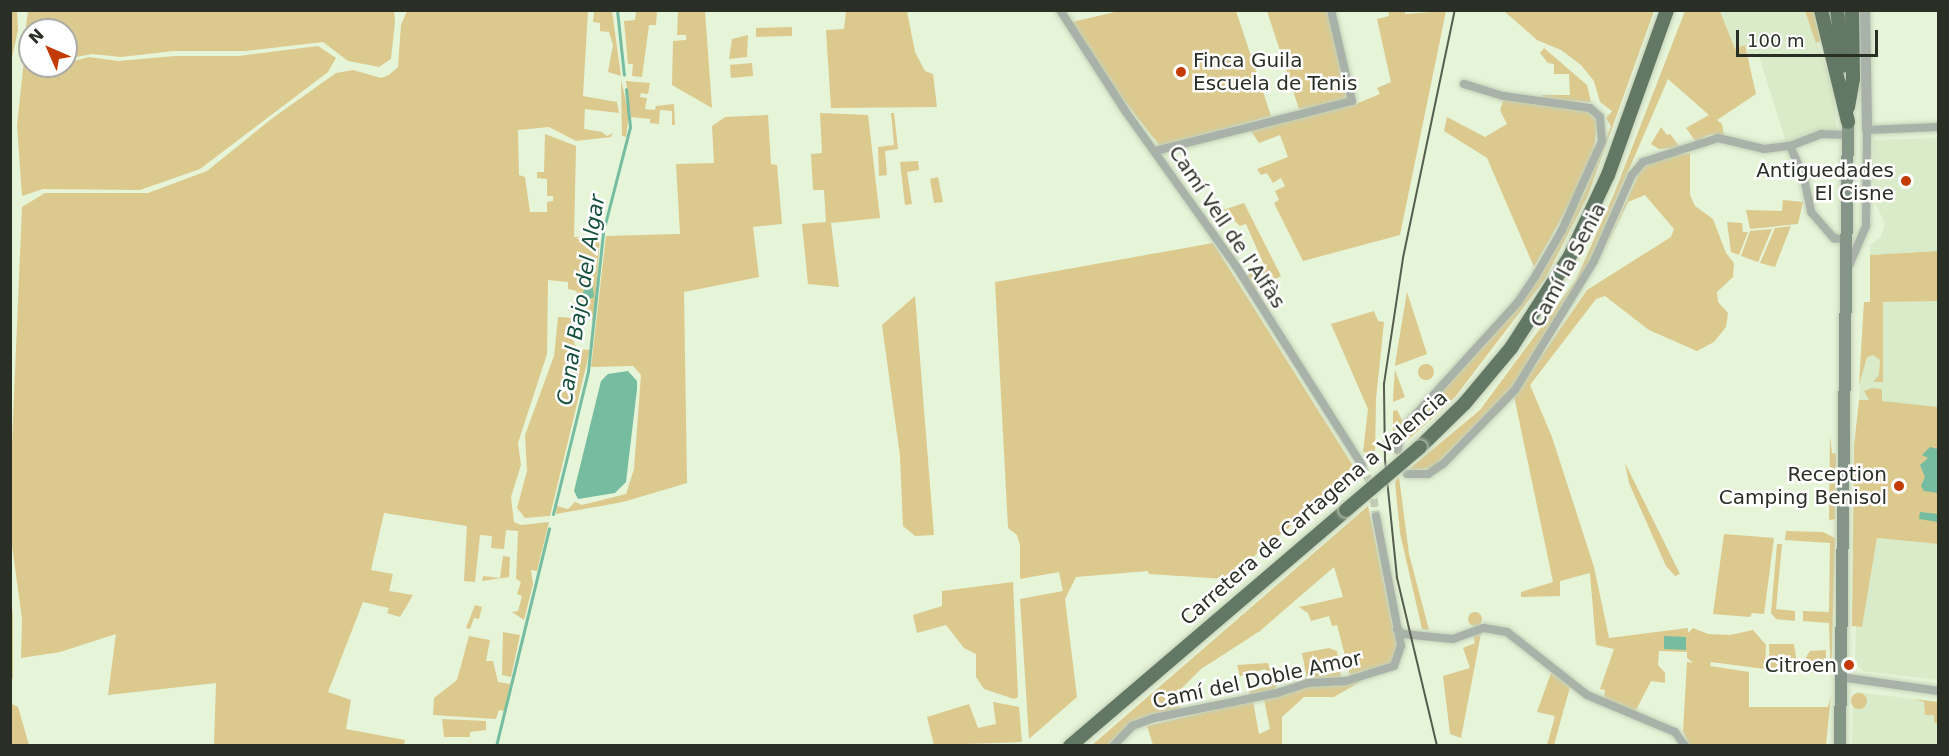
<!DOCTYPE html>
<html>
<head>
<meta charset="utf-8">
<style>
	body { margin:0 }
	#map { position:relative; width:1949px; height:756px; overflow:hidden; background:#e6f4d8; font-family:"DejaVu Sans",sans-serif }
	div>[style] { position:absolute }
	.built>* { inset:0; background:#d9ebc8 }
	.green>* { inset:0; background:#dcc98e }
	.round { border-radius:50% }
	.water>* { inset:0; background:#75bca0 }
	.stream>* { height:3px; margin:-1.5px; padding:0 1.5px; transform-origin:1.5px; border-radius:1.5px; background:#75bca0 }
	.minor-tunnel>* { height:8px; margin-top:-4px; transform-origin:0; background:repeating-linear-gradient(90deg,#c0cdb4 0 8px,transparent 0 12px) }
	.roads { filter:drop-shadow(0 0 2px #c4d1b8) drop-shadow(0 0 2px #c4d1b8) }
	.minor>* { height:8px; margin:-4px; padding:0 4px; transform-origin:4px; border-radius:4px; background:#a8b2a9 }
	.tertiary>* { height:10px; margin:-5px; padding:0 5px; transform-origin:5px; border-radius:5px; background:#a8b2a9 }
	.secondary>* { height:12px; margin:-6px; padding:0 6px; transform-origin:6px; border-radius:6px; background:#859587 }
	.trunk>* { height:14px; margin:-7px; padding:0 7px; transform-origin:7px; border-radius:7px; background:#627764 }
	.tram>* { height:1.5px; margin:-0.75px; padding:0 0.75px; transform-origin:0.75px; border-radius:0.75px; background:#565d4f }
	.bridges { filter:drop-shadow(0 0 2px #c4d1b8) drop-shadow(0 0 2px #c4d1b8) }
	.trunk-bridge>* { height:14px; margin:-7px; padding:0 7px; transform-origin:7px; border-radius:7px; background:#627764 }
	.dots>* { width:16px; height:16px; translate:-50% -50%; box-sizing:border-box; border:3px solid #fff; border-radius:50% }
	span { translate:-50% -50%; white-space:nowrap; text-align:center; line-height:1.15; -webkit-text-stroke:5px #fff; paint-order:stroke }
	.poi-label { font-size:20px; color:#2a2f25 }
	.left { translate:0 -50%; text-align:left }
	.right { translate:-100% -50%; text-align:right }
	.street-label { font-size:20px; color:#2a2f25 }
	.water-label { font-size:21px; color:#16503d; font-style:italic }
	.frame { position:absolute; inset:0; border:12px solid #2a2f25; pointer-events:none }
	.north { position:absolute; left:18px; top:18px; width:60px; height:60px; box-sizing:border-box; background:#fff; border:2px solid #aaaca8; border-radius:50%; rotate:315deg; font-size:16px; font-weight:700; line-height:24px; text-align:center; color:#2a2f25 }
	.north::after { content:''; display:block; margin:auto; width:21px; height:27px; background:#c33b03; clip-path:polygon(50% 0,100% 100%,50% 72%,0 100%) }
	.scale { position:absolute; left:1736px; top:30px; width:142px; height:27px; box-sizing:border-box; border:3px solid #2a2f25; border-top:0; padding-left:8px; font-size:18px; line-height:21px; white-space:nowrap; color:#2a2f25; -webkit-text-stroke:4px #fff; paint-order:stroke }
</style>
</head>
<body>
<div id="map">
	<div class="built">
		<div style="clip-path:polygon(1720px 11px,1805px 11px,1832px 84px,1837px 129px,1786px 142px,1758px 53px,1748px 55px,1745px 45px,1735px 49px)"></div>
		<div style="clip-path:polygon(1938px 138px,1938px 251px,1870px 255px,1870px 245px,1881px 237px,1885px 223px,1874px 201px,1874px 140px)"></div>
		<div style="clip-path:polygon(1938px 301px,1938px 407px,1859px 400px,1864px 302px)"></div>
		<div style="clip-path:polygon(1877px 538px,1938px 544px,1938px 680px,1864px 671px,1855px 664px,1856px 627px,1862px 627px)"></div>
		<div style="clip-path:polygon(1857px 692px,1938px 702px,1938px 745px,1852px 746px,1853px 695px)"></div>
	</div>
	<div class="green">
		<div style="clip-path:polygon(11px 10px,17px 11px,18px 30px,11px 62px)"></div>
		<div style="clip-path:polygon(28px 11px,394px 10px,395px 22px,391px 59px,379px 67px,348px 61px,323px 42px,246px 51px,174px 51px,121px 57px,92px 54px,66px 59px,66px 30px,30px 30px,30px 56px,23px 50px)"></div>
		<div style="clip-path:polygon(407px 11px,588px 11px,583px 96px,617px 102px,619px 113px,585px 109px,584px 129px,602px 132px,607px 136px,613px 133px,611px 137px,576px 141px,549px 127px,518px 130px,519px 175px,525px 177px,530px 212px,547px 212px,547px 202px,553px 201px,553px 196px,547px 196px,547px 179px,537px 178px,537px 172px,544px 172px,545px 134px,576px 146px,574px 237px,600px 236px,594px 321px,572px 311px,577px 291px,568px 289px,568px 282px,548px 280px,547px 354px,518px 443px,521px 465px,511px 497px,514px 522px,521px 525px,549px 522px,537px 571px,531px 570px,533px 584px,524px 620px,512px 612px,518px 611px,522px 596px,517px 594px,521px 582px,516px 579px,518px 531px,506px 530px,504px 549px,491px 548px,492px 536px,480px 535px,475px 582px,464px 581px,467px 526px,384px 513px,371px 570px,393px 574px,389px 591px,413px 595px,400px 617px,387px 613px,389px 608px,363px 602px,328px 692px,351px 700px,346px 729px,405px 740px,404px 745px,214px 745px,216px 683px,108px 695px,116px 634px,60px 652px,21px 658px,22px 619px,11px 538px,10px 491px,22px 207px,45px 193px,148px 193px,207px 171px,274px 117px,336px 73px,353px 70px,381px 78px,389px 75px,398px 67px,401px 25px)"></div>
		<div style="clip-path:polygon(594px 11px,612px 11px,621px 76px,608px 72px,613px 45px,609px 32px,600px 31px,600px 23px,593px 22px)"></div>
		<div style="clip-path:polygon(636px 11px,657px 11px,656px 25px,649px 25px,642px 77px,632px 76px,633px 64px,628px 64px,624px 21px,635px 20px)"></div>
		<div style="clip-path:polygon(678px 11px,705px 11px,712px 108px,672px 85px,673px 41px,686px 40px,686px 35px,677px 35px)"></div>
		<div style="clip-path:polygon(846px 11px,907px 11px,915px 52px,925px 71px,933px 74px,937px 107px,831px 108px,826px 30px,844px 29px)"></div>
		<div style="clip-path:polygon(1119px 11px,1236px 11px,1271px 116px,1160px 146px,1118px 93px,1072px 22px)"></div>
		<div style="clip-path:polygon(1267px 11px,1329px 11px,1349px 94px,1346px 102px,1299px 109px)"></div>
		<div style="clip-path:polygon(1388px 11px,1405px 11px,1405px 14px,1446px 11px,1400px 235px,1303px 261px,1274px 203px,1279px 200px,1275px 191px,1285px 186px,1281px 178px,1273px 183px,1267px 173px,1261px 175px,1257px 169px,1288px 157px,1280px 135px,1259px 143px,1249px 128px,1351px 106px,1380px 94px,1377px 88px,1391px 82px,1377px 19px,1389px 16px)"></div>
		<div style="clip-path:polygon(1504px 11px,1654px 11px,1588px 195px,1545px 279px,1455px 397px,1409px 439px,1407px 431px,1418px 415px,1528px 293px,1584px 194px,1611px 126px,1606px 118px,1612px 111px,1600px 102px,1594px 81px,1581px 65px,1561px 50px,1537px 40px)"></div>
		<div style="clip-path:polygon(1685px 11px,1720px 11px,1735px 49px,1745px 45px,1756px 94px,1717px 120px,1722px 124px,1724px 135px,1708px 135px,1696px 142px,1686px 128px,1709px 115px,1668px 79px,1585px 271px,1511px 389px,1432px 468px,1408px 470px,1480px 410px,1576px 280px,1614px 194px)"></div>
		<div style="clip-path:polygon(1805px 11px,1815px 11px,1825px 39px,1816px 43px)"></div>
		<div style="clip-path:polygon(792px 27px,792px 36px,756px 37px,756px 28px)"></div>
		<div style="clip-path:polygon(748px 35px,747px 57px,729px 59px,732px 39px)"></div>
		<div style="clip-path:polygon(318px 46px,336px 58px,328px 72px,200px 169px,140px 190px,43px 189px,22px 196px,17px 125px,24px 60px,30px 60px,30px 66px,66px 66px,66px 63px,89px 57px,118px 61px,175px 56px,239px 56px)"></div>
		<div style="clip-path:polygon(1544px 48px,1587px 85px,1591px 102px,1541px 100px,1542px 95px,1570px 95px,1569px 74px,1554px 74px,1554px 64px,1548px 63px,1540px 53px)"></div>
		<div style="clip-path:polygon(752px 63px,753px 76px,731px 78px,730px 65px)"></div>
		<div style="clip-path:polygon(621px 80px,629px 114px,626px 137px,622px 136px)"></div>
		<div style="clip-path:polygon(626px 81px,650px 83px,648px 94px,641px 93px,640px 97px,647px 98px,645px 109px,655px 110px,656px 106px,674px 104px,675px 125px,672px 125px,672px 111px,660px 110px,659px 124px,650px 123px,650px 119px,631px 117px)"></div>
		<div style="clip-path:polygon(1504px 98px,1587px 111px,1597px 122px,1594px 150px,1574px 196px,1534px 267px,1487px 158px,1444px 131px,1447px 117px,1485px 137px,1507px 124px,1500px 110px)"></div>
		<div style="clip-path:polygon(820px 113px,868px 115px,880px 218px,831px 223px,839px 287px,808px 284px,802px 224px,826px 222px,824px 190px,813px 190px,811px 154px,822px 153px)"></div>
		<div style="clip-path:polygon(891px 113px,894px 113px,898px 149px,885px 151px,887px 175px,879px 176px,878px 147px,894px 145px)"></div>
		<div style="clip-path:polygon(768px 115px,771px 164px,777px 165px,782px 224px,753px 227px,759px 277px,684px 292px,687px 483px,623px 502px,556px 514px,557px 506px,568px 509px,575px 502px,582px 505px,626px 494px,634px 469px,641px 375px,633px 366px,591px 367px,606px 236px,680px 234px,676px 164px,714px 163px,712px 126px,725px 117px)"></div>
		<div style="clip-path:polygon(1661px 127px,1667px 135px,1670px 134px,1680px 147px,1659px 149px,1651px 144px)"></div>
		<div style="clip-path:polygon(1690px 153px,1690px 195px,1695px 206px,1713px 219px,1726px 253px,1734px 263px,1733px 277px,1717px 292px,1718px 302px,1728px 313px,1726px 327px,1714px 342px,1697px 351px,1649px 330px,1605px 296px,1596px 299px,1530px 385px,1552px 437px,1594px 567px,1609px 638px,1688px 628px,1688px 633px,1693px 628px,1708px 634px,1730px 635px,1753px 630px,1766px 645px,1765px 669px,1711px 662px,1710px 666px,1749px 672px,1749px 707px,1828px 707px,1831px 695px,1826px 745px,1689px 745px,1683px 731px,1687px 662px,1693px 663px,1687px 658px,1687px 652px,1659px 651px,1658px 665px,1665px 673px,1665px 683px,1651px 681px,1635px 712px,1604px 699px,1605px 690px,1600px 689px,1614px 649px,1596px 645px,1590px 573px,1560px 581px,1560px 596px,1521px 597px,1521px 592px,1553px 582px,1514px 396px,1587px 290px,1671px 237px,1674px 229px,1645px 195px,1628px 202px,1603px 253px,1641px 169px,1657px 159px)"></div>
		<div style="clip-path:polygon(918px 161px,919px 170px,907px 172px,912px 204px,905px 205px,900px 162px)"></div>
		<div style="clip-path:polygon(938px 177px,943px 202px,934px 203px,930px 179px)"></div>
		<div style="clip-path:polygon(1783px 200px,1803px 202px,1798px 224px,1750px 229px,1746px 210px,1782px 211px)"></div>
		<div style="clip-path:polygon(1244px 203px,1281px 276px,1256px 290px,1246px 276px,1264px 265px,1246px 224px,1240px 226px,1223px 210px)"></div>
		<div style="clip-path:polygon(1727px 222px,1742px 223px,1743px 232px,1748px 232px,1739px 255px,1731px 252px)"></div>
		<div style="clip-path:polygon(1791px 226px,1775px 267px,1760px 263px,1775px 228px)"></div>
		<div style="clip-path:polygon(1772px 229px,1758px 262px,1741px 256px,1750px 231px)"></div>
		<div style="clip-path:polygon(1213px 243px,1357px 472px,1226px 579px,1149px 574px,1148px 571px,1076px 577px,1065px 599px,1077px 697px,1029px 739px,1020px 599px,1063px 591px,1059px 572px,1020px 579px,1020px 545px,1017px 535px,1008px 528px,995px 282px)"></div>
		<div style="clip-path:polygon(1938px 251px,1938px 301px,1883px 302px,1883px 382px,1873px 382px,1879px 375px,1880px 360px,1873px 355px,1867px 357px,1859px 385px,1864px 302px,1870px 302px,1870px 255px)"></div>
		<div style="clip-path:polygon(1407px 292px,1427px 354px,1395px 366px,1396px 358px)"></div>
		<div style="clip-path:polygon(915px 296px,934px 535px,915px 536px,903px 526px,900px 456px,882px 325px)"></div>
		<div style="clip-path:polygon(1374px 311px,1378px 321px,1384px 322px,1376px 399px,1375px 453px,1363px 452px,1368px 409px,1331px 324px)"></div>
		<div style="clip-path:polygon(558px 317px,574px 318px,574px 343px,578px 349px,590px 350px,550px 516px,525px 518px,517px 508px,527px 471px,525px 435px,554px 356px)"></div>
		<div class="round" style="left:1418px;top:364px;width:16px;height:16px"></div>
		<div style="clip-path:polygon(1395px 370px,1405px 397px,1393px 402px,1394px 383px)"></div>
		<div style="clip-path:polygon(1871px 388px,1882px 389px,1882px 401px,1938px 407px,1938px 544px,1877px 538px,1862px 627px,1852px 626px,1854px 446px,1859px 400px,1869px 400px,1864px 391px)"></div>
		<div style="clip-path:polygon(1397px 410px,1404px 424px,1393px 441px,1393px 411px)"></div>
		<div style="clip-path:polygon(1830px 436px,1832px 453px,1836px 454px,1835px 519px,1829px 520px)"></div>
		<div style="clip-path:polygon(1625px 463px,1670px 554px,1680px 574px,1675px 576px,1666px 566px,1629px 483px)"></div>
		<div style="clip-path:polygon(1399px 477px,1409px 554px,1429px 630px,1422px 629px,1400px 533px,1395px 482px)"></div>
		<div style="clip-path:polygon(1368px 506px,1397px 649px,1393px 662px,1350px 675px,1337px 625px,1332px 626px,1329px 616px,1311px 621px,1308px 613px,1299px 607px,1343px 597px,1334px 567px,1260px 631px,1201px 669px,1177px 693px,1181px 710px,1129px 725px,1107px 745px,1091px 746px)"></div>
		<div style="clip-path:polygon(1786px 531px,1823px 532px,1835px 538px,1831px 683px,1829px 623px,1803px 621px,1803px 611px,1829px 612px,1830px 543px,1785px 540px)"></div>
		<div style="clip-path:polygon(1724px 534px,1774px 538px,1764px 614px,1752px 613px,1750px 617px,1713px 614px)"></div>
		<div style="clip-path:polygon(1777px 544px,1782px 544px,1776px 609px,1795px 611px,1795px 621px,1776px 619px,1771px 613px)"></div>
		<div style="clip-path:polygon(503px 556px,510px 557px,509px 577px,482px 581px,483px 576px,500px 578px)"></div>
		<div style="clip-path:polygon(1013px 582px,1018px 697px,1014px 699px,984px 689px,976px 677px,976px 654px,964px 648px,946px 625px,917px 633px,913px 615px,942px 606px,942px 591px)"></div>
		<div style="clip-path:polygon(10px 597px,13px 614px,13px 679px,10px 678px)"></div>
		<div style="clip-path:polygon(475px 605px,482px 607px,479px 619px,474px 618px,470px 629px,466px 628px)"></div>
		<div class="round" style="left:1468px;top:612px;width:14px;height:14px"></div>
		<div style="clip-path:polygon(503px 632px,520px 635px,511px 677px,502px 675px)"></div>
		<div style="clip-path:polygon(1481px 633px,1461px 738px,1450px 734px,1443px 676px,1470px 668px,1463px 648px,1475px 643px,1473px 636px)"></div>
		<div style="clip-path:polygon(469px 636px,490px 640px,486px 661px,493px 661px,498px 682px,510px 684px,504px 711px,499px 710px,496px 719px,433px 715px,434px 698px,457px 680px)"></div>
		<div style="clip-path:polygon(1769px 644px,1794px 644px,1798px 670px,1770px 673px)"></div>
		<div style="clip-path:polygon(1329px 648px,1337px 651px,1341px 677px,1307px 679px,1302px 653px)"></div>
		<div style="clip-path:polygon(1826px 650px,1826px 673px,1806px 672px,1806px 657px,1810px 651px)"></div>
		<div style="clip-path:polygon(1268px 663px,1276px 687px,1273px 692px,1250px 696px,1249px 691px,1270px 686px,1265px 669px,1240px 676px,1237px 665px)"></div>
		<div style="clip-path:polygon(1551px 673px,1570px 687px,1554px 745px,1547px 745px,1555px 716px,1537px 712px)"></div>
		<div style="clip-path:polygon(1363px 680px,1334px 697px,1304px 697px,1282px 717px,1282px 745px,1153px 745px,1147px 726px,1253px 701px,1259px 734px,1270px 729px,1264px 699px,1307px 686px,1335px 686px)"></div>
		<div class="round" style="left:1851px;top:693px;width:16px;height:16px"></div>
		<div style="clip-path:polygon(1914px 699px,1938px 702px,1938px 723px,1934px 723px,1934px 715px,1925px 715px,1924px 702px)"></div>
		<div style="clip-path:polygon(993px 702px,1019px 707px,1022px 742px,934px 745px,927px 717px,969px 704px,978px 728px,996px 724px)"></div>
		<div style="clip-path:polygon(10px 703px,18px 707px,29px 745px,11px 745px)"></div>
		<div style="clip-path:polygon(442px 719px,486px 721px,486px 730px,470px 732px,470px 737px,444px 737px)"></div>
	</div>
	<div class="water">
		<div style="clip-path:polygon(592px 282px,594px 297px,585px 301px,582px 295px,587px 283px)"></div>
		<div style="clip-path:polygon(628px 371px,637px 381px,637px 389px,626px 482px,615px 493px,578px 499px,574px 491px,601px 381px,608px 374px)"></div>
		<div style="clip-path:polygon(1930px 447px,1938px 449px,1938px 493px,1924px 491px,1921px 486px,1925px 477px,1920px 465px,1928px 458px,1922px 455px)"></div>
		<div style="clip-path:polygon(1920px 512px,1938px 514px,1938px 522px,1919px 519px)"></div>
		<div style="clip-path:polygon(1664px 636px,1686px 637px,1686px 650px,1664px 649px)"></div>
	</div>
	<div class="stream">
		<div style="left:617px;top:10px;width:65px;rotate:83.9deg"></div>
		<div style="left:553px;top:514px;width:147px;rotate:-76.2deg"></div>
		<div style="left:588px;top:371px;width:140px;rotate:-83.8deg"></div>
		<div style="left:603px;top:232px;width:108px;rotate:-75.6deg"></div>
		<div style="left:630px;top:127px;width:38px;rotate:-96deg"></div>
		<div style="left:496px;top:746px;width:224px;rotate:-76.3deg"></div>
	</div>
	<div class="minor-tunnel">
		<div style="left:1362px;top:465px;width:24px;rotate:66deg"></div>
		<div style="left:1372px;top:487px;width:29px;rotate:82deg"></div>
	</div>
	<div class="roads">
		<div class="minor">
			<div style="left:1060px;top:10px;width:121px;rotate:57.1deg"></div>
			<div style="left:1126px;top:112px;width:189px;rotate:54.5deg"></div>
			<div style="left:1236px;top:266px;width:236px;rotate:57.7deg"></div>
			<div style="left:1790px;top:146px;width:35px;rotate:66deg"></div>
			<div style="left:1804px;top:178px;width:35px;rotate:78deg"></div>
			<div style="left:1811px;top:212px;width:35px;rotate:49deg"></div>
			<div style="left:1834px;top:238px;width:14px;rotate:8deg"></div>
			<div style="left:1155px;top:151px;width:203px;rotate:-14.2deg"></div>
			<div style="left:1352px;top:101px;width:93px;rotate:-103deg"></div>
			<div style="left:1848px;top:268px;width:46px;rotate:-66.8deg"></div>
			<div style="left:1866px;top:226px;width:96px;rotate:-89.4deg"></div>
			<div style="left:1867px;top:130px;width:71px;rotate:-2.4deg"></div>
			<div style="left:1398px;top:450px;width:13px;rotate:-86deg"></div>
			<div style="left:1399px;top:437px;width:17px;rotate:-57deg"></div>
			<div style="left:1408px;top:423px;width:164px;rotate:-47.7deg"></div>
			<div style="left:1518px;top:302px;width:32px;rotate:-56deg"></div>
			<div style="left:1536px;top:275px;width:52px;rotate:-60deg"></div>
			<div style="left:1562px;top:230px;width:98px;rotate:-65.8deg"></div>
			<div style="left:1602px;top:141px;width:24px;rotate:-95deg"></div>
			<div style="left:1600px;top:117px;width:13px;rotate:-138deg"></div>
			<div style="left:1590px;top:108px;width:88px;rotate:-172.1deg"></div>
			<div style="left:1503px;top:96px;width:41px;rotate:-162.9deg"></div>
			<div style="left:1407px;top:474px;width:21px"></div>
			<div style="left:1428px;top:474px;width:18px;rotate:-34deg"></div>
			<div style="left:1443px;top:464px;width:103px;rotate:-45.8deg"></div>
			<div style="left:1515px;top:390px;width:151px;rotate:-58.5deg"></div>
			<div style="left:1594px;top:261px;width:94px;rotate:-66.2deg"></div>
			<div style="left:1632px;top:175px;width:17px;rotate:-50deg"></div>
			<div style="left:1643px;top:162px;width:79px;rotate:-17.7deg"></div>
			<div style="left:1718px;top:138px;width:47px;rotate:13.4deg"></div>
			<div style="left:1764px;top:149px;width:26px;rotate:-7deg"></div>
			<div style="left:1790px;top:146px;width:33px;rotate:-21deg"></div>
			<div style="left:1821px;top:134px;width:27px;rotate:2deg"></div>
			<div style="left:1397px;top:629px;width:8px;rotate:40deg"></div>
			<div style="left:1403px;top:634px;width:50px;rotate:5.7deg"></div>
			<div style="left:1453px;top:639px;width:33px;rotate:-20deg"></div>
			<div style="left:1484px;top:628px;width:23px;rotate:10deg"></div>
			<div style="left:1507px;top:632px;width:102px;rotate:38.2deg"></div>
			<div style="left:1587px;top:695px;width:95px;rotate:22.8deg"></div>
			<div style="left:1675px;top:732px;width:17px;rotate:54deg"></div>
			<div style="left:1841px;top:677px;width:98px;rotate:8.2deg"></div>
			<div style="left:1113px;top:746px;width:28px;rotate:-46deg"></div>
			<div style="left:1132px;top:726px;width:23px;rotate:-20deg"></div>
			<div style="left:1154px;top:718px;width:126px;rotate:-11.5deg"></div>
			<div style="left:1277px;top:693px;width:33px;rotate:-18deg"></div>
			<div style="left:1308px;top:683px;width:38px;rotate:-3deg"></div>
			<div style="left:1346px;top:681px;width:50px;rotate:-17.4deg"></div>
			<div style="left:1394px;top:666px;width:21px;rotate:-71deg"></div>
			<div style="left:1401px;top:646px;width:132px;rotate:-100.9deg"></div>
		</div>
		<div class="tertiary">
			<div style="left:1865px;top:10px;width:120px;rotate:89deg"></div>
		</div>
		<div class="secondary">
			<div style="left:1840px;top:746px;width:624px;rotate:-89.27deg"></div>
		</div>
		<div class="trunk">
			<div style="left:1821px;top:10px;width:115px;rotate:76.4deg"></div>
			<div style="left:1837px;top:10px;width:56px;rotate:82.9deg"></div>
			<div style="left:1848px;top:107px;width:29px;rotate:-80deg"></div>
			<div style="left:1853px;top:78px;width:68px;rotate:-90.8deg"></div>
			<div style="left:1420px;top:447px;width:63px;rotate:-44.4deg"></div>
			<div style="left:1465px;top:403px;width:72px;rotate:-50.1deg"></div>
			<div style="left:1511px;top:348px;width:109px;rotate:-57.3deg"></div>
			<div style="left:1570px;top:256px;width:89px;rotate:-64.9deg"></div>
			<div style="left:1608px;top:175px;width:175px;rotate:-70.3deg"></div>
			<div style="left:1070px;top:746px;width:363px;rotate:-40.5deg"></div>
		</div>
	</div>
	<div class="tram">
		<div style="left:1437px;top:746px;width:173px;rotate:-103.4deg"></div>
		<div style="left:1397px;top:578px;width:119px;rotate:-95.8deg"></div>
		<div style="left:1385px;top:460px;width:76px;rotate:-90.8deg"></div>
		<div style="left:1384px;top:384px;width:127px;rotate:-81.4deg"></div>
		<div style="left:1403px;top:258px;width:253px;rotate:-78.2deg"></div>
	</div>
	<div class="bridges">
		<div class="trunk-bridge">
			<div style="left:1346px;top:510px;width:97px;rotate:-40.4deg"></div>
		</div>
	</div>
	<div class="dots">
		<div style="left:1181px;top:72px;background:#c33b03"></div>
		<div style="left:1906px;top:181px;background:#c33b03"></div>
		<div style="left:1899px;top:486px;background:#c33b03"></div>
		<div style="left:1849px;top:665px;background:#c33b03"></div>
	</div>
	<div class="poi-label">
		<span class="left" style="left:1193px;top:72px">Finca Guila<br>Escuela de Tenis</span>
		<span class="right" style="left:1894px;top:182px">Antiguedades<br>El Cisne</span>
		<span class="right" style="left:1887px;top:486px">Reception<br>Camping Benisol</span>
		<span class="right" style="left:1837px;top:665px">Citroen</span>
	</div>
	<div class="street-label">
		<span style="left:1227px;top:227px;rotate:56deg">Camí Vell de l'Alfàs</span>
		<span style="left:1568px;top:265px;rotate:-62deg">Camí la Senia</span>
		<span style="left:1314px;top:508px;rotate:-41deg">Carretera de Cartagena a Valencia</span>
		<span style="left:1257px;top:680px;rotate:-12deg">Camí del Doble Amor</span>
	</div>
	<div class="water-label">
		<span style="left:581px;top:300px;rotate:-81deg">Canal Bajo del Algar</span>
	</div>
	<div class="frame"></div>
	<div class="north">N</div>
	<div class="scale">100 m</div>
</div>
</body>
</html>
